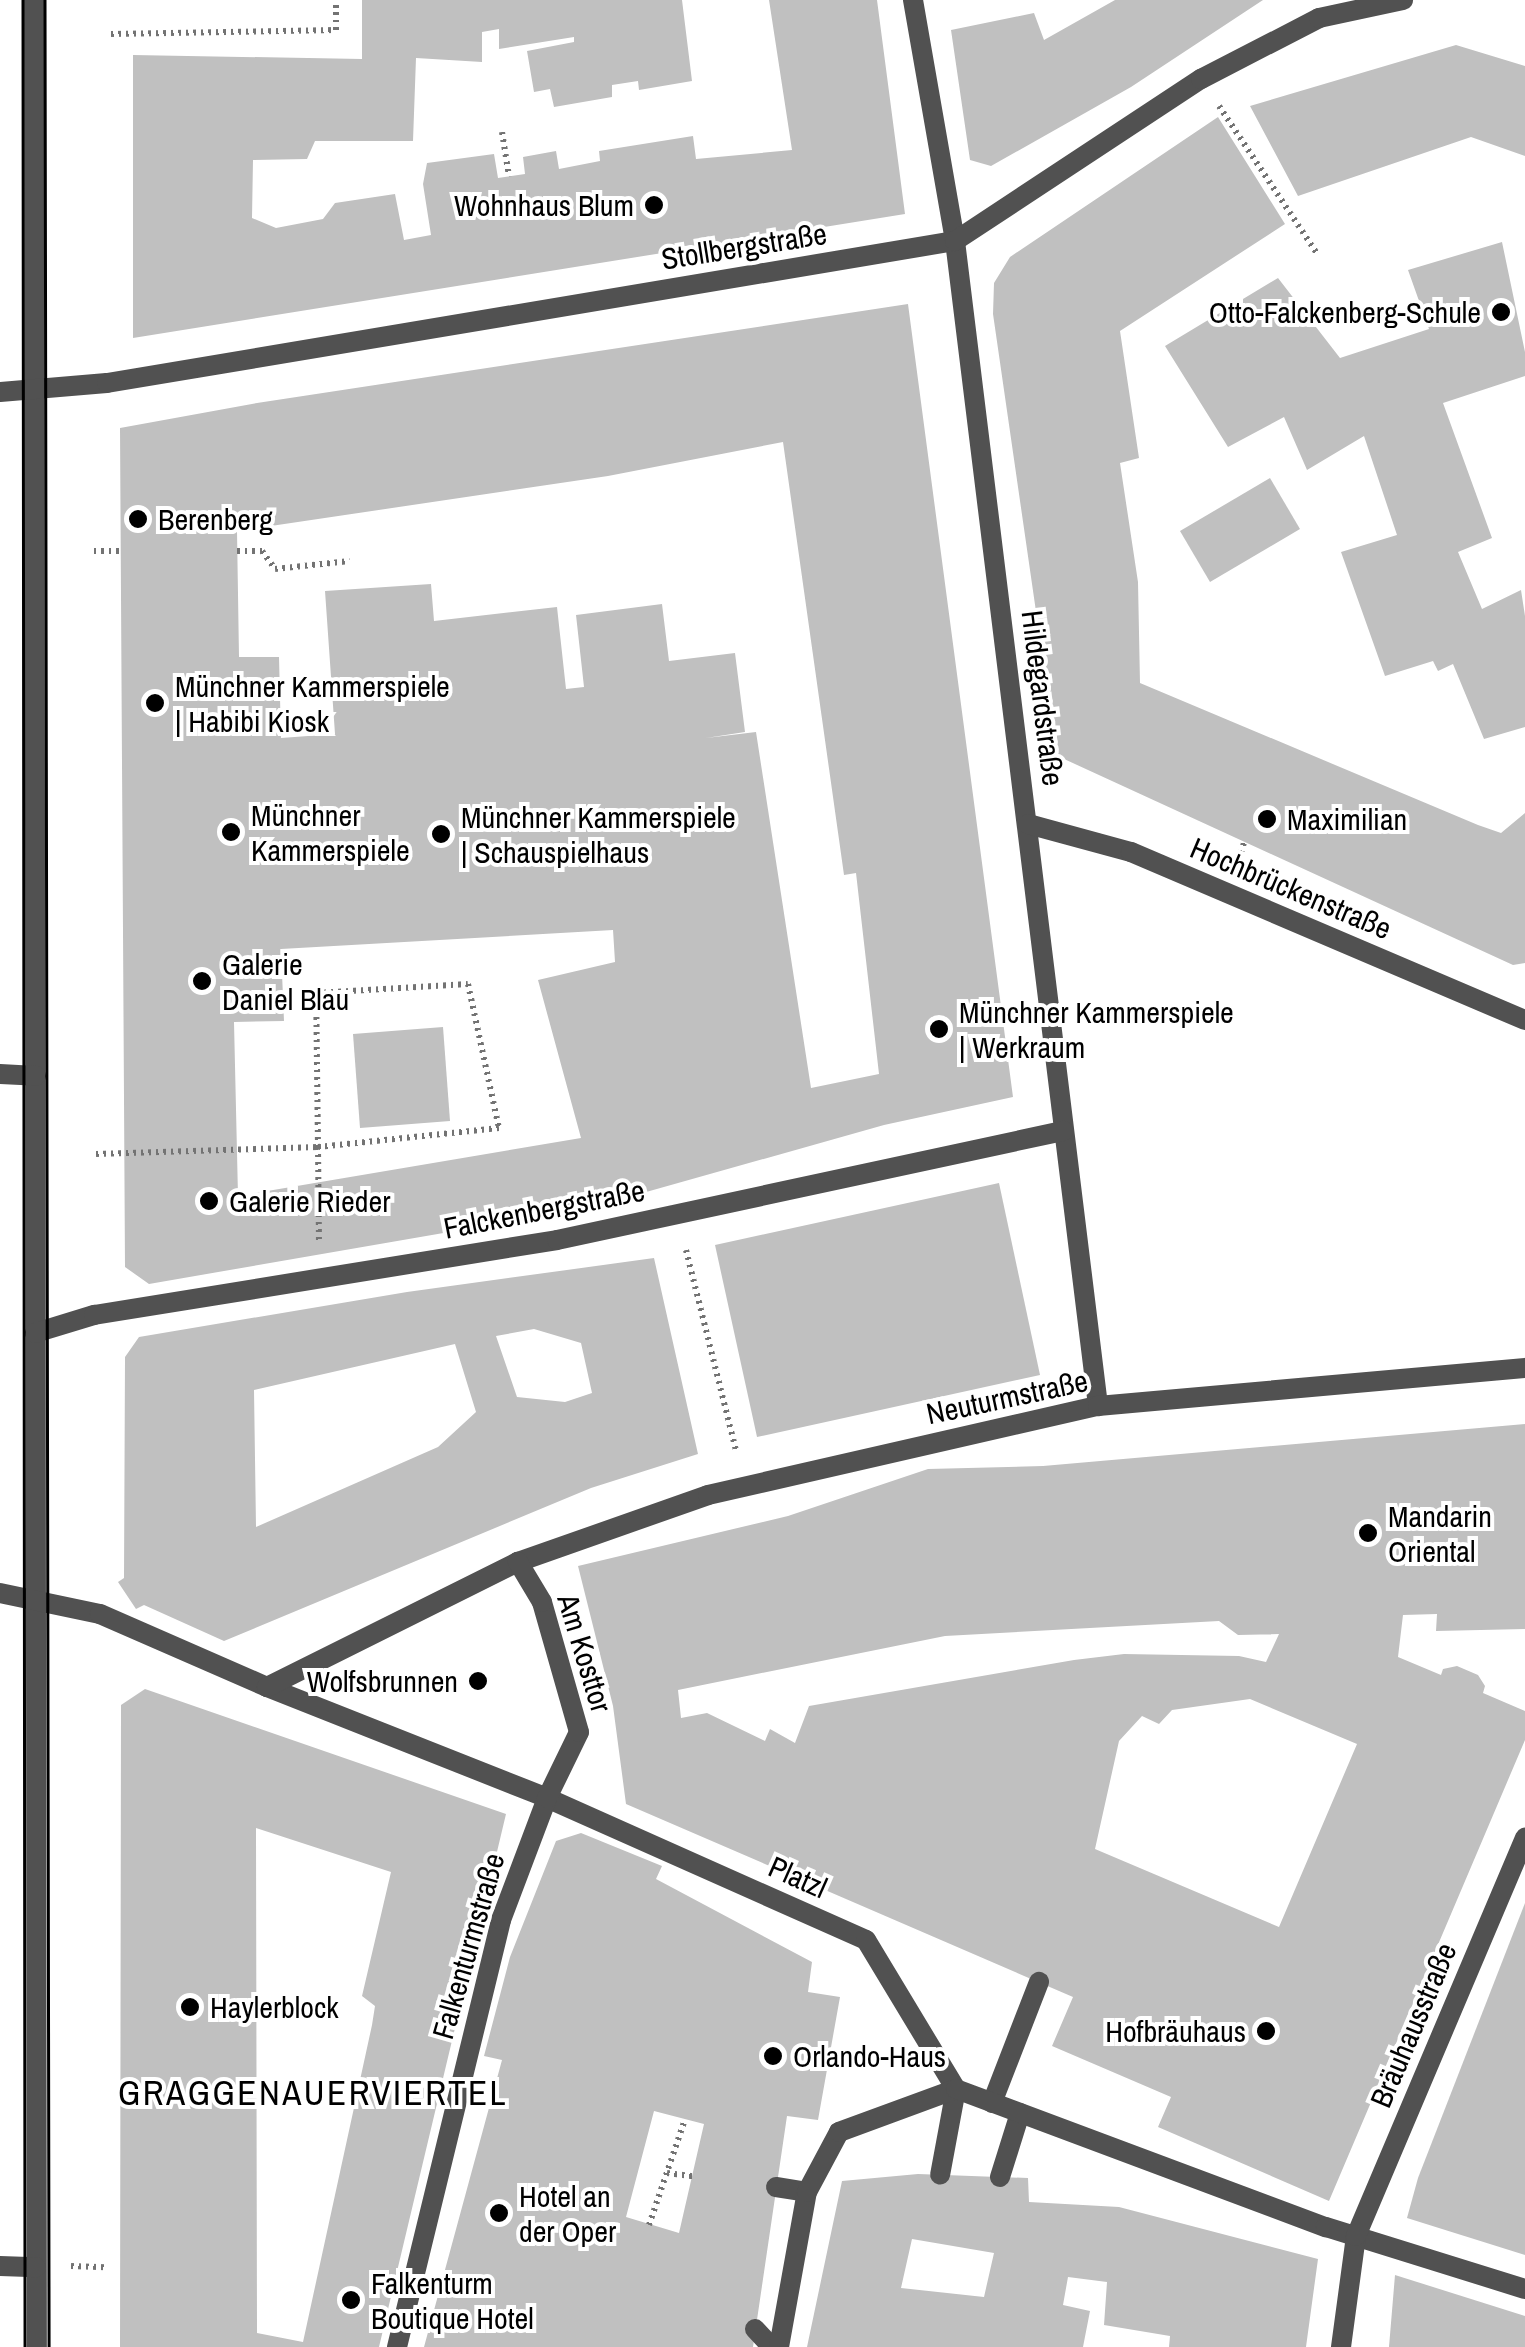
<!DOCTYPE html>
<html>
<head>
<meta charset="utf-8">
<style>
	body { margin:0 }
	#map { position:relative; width:1525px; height:2347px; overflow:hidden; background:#fff; font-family:"Archivo Narrow",sans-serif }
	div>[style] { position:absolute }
	.building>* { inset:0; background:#c0c0c0 }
	.path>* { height:6px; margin-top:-3px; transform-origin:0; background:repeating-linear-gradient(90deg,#737373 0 2.5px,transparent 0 7.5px) }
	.pedestrian>* { height:20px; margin:-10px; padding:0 10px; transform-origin:10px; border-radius:10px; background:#515151 }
	.minor>* { height:20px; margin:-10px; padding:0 10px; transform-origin:10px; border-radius:10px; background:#515151 }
	.tram>* { height:2.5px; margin:-1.25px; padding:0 1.25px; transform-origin:1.25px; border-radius:1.25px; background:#000 }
	.dots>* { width:28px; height:28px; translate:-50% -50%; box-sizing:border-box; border:5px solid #fff; border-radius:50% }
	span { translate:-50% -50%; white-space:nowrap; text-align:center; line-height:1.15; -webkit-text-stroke:8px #fff; paint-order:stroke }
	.poi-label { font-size:30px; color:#000 }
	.right { translate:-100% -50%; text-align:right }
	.left { translate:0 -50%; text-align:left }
	.street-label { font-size:30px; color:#000 }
	.quarter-label { font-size:35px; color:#000; letter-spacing:2.5px }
</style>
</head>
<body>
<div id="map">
	<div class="building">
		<div style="clip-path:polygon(362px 0,682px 0,692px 81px,639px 90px,638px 81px,612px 85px,612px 97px,554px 107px,550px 89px,534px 92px,527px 51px,574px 42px,574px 37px,499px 49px,499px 29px,482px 32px,482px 62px,416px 58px,413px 141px,315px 141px,307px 159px,253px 160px,252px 218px,276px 228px,323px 219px,335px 203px,395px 194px,404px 240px,431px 235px,423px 184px,427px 163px,494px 154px,498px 178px,525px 174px,523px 157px,556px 151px,559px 169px,600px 161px,599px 151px,693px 136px,696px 159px,792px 150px,769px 0,877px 0,905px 214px,133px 338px,133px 55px,362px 59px)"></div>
		<div style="clip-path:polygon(1115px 0,1263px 0,1131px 87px,991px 166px,970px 160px,951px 30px,1034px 13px,1044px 40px)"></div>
		<div style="clip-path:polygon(1456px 45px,1525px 66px,1525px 156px,1471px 137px,1298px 196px,1250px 106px)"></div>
		<div style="clip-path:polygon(1218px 117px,1285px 224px,1120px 331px,1139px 458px,1120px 463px,1138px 582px,1140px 683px,1478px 825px,1501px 833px,1525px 813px,1525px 963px,1513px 965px,1051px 753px,1043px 660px,993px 314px,994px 283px,1010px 257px)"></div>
		<div style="clip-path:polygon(1502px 242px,1525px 352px,1525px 376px,1443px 403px,1492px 538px,1458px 552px,1482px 609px,1521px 590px,1525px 616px,1525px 727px,1484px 739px,1453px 664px,1438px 671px,1433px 661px,1385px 676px,1341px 552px,1397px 535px,1364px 436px,1307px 470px,1284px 417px,1228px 447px,1165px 346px,1278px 278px,1340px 358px,1429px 329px,1408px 270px)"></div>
		<div style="clip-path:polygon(evenodd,908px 304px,1013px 1097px,884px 1125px,593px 1207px,149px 1284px,125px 1267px,120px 428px,257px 403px,908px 304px,783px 442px,844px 875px,856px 873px,879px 1074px,811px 1088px,756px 732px,706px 738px,745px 732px,735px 653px,669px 661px,662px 604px,576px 615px,584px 687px,566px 689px,557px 607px,434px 621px,431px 584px,325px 591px,335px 734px,281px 738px,279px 657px,239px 657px,237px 531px,608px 476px,783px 442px,908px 304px,613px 930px,615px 962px,538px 980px,581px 1138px,238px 1196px,234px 1022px,284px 1021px,281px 949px,613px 930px)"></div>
		<div style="clip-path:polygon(1270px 478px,1300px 529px,1210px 582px,1180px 531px)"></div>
		<div style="clip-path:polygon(443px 1027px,450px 1121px,360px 1128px,353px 1034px)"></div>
		<div style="clip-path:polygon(999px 1183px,1040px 1375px,757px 1437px,715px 1245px)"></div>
		<div style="clip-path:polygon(evenodd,654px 1258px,698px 1454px,591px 1488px,224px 1641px,144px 1605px,136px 1609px,118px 1582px,124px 1578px,125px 1357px,139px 1337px,407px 1292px,654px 1258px,534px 1329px,581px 1343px,592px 1393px,565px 1402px,517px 1397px,496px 1336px,534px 1329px,654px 1258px,455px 1344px,476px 1412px,438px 1447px,256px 1527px,254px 1390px,455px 1344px)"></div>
		<div style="clip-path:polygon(evenodd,1525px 1424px,1525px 1629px,1436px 1631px,1437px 1614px,1403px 1615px,1398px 1657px,1441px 1675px,1443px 1669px,1457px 1666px,1478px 1675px,1485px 1686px,1483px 1693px,1525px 1711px,1525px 1740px,1329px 2201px,1158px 2127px,1171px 2097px,1052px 2046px,1073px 1997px,626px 1804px,613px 1706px,578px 1566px,788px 1516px,928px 1469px,1043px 1466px,1525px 1424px,1219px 1621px,1238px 1635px,1279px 1634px,1266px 1662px,1239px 1656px,1124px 1654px,1074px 1660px,809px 1706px,795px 1743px,770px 1729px,765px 1741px,707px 1713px,681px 1718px,678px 1690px,945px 1636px,1219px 1621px,1525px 1424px,1250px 1699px,1357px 1744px,1279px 1927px,1095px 1849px,1119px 1741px,1142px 1716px,1159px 1724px,1172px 1710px,1250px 1699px)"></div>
		<div style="clip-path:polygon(evenodd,145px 1689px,506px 1814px,379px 2347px,120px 2347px,121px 1705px,145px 1689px,256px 1828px,391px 1872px,362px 1996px,375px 2006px,372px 2025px,303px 2342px,257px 2333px,256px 1828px)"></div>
		<div style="clip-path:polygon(evenodd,581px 1833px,662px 1866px,656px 1879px,812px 1962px,808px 1992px,840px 1997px,818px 2120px,787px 2116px,753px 2347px,424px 2347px,502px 2060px,484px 2056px,510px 1957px,556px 1841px,581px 1833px,654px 2111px,704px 2124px,679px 2233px,626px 2217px,654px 2111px)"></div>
		<div style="clip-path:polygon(1525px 1903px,1525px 2255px,1407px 2218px,1418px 2178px)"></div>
		<div style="clip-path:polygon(evenodd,918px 2174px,1028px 2178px,1029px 2202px,1119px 2207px,1318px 2259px,1306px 2347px,1169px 2347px,1170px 2336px,1104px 2325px,1107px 2282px,1068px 2277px,1063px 2305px,1090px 2311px,1083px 2347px,807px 2347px,842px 2181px,918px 2174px,912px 2239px,994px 2253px,984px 2297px,901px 2288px,912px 2239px)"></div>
		<div style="clip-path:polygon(1395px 2275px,1525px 2316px,1525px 2347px,1389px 2347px)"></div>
	</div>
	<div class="path">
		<div style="left:111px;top:34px;width:225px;rotate:-1deg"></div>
		<div style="left:336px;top:30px;width:30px;rotate:-90deg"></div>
		<div style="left:1219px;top:106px;width:179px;rotate:56.4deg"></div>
		<div style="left:502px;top:132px;width:45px;rotate:81deg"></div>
		<div style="left:94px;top:551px;width:26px"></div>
		<div style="left:237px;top:551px;width:25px"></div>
		<div style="left:262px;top:551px;width:22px;rotate:54deg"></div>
		<div style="left:275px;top:569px;width:75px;rotate:-6.1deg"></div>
		<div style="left:1239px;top:860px;width:19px;rotate:-74deg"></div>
		<div style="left:468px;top:984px;width:147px;rotate:77.9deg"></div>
		<div style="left:499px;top:1128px;width:182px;rotate:174deg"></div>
		<div style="left:318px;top:1147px;width:154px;rotate:-90.7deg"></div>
		<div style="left:316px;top:993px;width:152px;rotate:-3.4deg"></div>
		<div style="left:96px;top:1154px;width:222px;rotate:-1.8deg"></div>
		<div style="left:318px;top:1147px;width:96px;rotate:89.4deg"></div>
		<div style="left:686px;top:1250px;width:207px;rotate:76deg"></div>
		<div style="left:667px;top:2173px;width:26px;rotate:7deg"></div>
		<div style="left:649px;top:2225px;width:112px;rotate:-71.2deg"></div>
		<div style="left:71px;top:2266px;width:34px;rotate:2deg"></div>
	</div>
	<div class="pedestrian">
		<div style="left:547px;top:1798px;width:349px;rotate:24deg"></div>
		<div style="left:866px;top:1940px;width:174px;rotate:58.9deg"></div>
		<div style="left:956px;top:2089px;width:87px;rotate:100.5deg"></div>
		<div style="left:992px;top:2103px;width:130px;rotate:-68.8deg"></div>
		<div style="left:1000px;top:2177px;width:67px;rotate:-72.6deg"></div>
		<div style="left:776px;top:2187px;width:31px;rotate:9deg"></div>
		<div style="left:755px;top:2329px;width:25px;rotate:47deg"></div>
		<div style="left:779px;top:2347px;width:158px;rotate:-79.8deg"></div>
		<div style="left:807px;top:2192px;width:68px;rotate:-61.9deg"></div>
		<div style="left:839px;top:2132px;width:125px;rotate:-20.2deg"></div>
		<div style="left:956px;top:2089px;width:395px;rotate:20.5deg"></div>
		<div style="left:1326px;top:2227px;width:208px;rotate:17.3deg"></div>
	</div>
	<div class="minor">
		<div style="left:34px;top:0;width:2347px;rotate:89.93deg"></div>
		<div style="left:913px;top:0;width:245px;rotate:80.1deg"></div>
		<div style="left:955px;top:241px;width:1174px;rotate:83deg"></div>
		<div style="left:0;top:392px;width:107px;rotate:-4.8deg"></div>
		<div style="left:107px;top:383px;width:860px;rotate:-9.51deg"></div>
		<div style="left:955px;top:241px;width:295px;rotate:-33.4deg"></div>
		<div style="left:1201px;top:79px;width:133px;rotate:-27.3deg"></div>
		<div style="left:1319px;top:18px;width:86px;rotate:-12.1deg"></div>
		<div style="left:1028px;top:824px;width:107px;rotate:15.2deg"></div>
		<div style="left:1131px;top:852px;width:428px;rotate:23.1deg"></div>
		<div style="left:0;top:1074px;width:36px;rotate:3deg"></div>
		<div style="left:35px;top:1333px;width:62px;rotate:-17deg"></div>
		<div style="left:94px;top:1315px;width:469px;rotate:-9.2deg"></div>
		<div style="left:557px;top:1240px;width:518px;rotate:-12.16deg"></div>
		<div style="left:0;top:1593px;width:102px;rotate:11.9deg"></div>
		<div style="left:100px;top:1614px;width:182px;rotate:23.6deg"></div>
		<div style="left:267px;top:1687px;width:301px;rotate:21.6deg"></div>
		<div style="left:267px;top:1687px;width:280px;rotate:-26.5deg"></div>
		<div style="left:518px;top:1562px;width:201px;rotate:-19.4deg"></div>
		<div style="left:708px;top:1495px;width:400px;rotate:-12.9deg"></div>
		<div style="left:1098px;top:1406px;width:429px;rotate:-5.1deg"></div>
		<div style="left:0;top:2266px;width:36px;rotate:2deg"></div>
		<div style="left:397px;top:2347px;width:439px;rotate:-76.3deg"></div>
		<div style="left:501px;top:1920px;width:130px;rotate:-69.3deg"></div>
		<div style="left:547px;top:1798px;width:73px;rotate:-64.1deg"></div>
		<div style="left:579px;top:1732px;width:135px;rotate:-105.9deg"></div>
		<div style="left:542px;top:1602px;width:47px;rotate:-121deg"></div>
		<div style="left:1341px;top:2347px;width:112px;rotate:-82.3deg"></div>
		<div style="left:1356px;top:2236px;width:433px;rotate:-67deg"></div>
	</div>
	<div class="tram">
		<div style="left:23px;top:0;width:2347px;rotate:89.95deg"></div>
		<div style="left:45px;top:0;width:2347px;rotate:89.9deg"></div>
	</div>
	<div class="dots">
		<div style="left:654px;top:205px;background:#000"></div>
		<div style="left:1501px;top:312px;background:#000"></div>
		<div style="left:138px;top:519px;background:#000"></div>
		<div style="left:155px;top:703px;background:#000"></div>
		<div style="left:1267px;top:819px;background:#000"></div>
		<div style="left:231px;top:832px;background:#000"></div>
		<div style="left:441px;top:834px;background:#000"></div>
		<div style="left:202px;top:981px;background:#000"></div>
		<div style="left:939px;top:1029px;background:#000"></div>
		<div style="left:209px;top:1201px;background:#000"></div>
		<div style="left:1368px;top:1533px;background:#000"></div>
		<div style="left:478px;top:1681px;background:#000"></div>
		<div style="left:190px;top:2007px;background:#000"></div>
		<div style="left:1266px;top:2031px;background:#000"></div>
		<div style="left:773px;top:2056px;background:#000"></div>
		<div style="left:499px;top:2213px;background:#000"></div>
		<div style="left:351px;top:2300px;background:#000"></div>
	</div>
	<div class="poi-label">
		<span class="right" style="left:634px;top:205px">Wohnhaus Blum</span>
		<span class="right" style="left:1481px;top:312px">Otto-Falckenberg-Schule</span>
		<span class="left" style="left:158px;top:519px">Berenberg</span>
		<span class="left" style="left:175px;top:703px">Münchner Kammerspiele<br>| Habibi Kiosk</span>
		<span class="left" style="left:251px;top:832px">Münchner<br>Kammerspiele</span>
		<span class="left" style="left:461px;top:834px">Münchner Kammerspiele<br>| Schauspielhaus</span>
		<span class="left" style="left:1287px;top:819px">Maximilian</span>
		<span class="left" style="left:222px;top:981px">Galerie<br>Daniel Blau</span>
		<span class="left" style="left:959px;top:1029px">Münchner Kammerspiele<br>| Werkraum</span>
		<span class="left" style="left:229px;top:1201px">Galerie Rieder</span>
		<span class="left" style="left:1388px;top:1533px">Mandarin<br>Oriental</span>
		<span class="right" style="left:458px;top:1681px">Wolfsbrunnen</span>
		<span class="left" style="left:210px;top:2007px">Haylerblock</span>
		<span class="right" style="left:1246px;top:2031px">Hofbräuhaus</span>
		<span class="left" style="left:793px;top:2056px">Orlando-Haus</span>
		<span class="left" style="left:519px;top:2213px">Hotel an<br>der Oper</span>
		<span class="left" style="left:371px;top:2300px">Falkenturm<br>Boutique Hotel</span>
	</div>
	<div class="street-label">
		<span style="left:744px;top:246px;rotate:-9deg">Stollbergstraße</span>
		<span style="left:1043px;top:698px;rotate:83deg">Hildegardstraße</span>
		<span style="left:1291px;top:888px;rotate:23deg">Hochbrückenstraße</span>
		<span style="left:544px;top:1209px;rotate:-11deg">Falckenbergstraße</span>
		<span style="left:1007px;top:1397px;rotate:-12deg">Neuturmstraße</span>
		<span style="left:585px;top:1653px;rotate:73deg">Am Kosttor</span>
		<span style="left:798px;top:1877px;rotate:24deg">Platzl</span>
		<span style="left:468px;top:1946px;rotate:-74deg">Falkenturmstraße</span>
		<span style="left:1413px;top:2025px;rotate:-67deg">Bräuhausstraße</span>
	</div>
	<div class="quarter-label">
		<span style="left:313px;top:2093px">GRAGGENAUERVIERTEL</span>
	</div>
</div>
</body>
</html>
